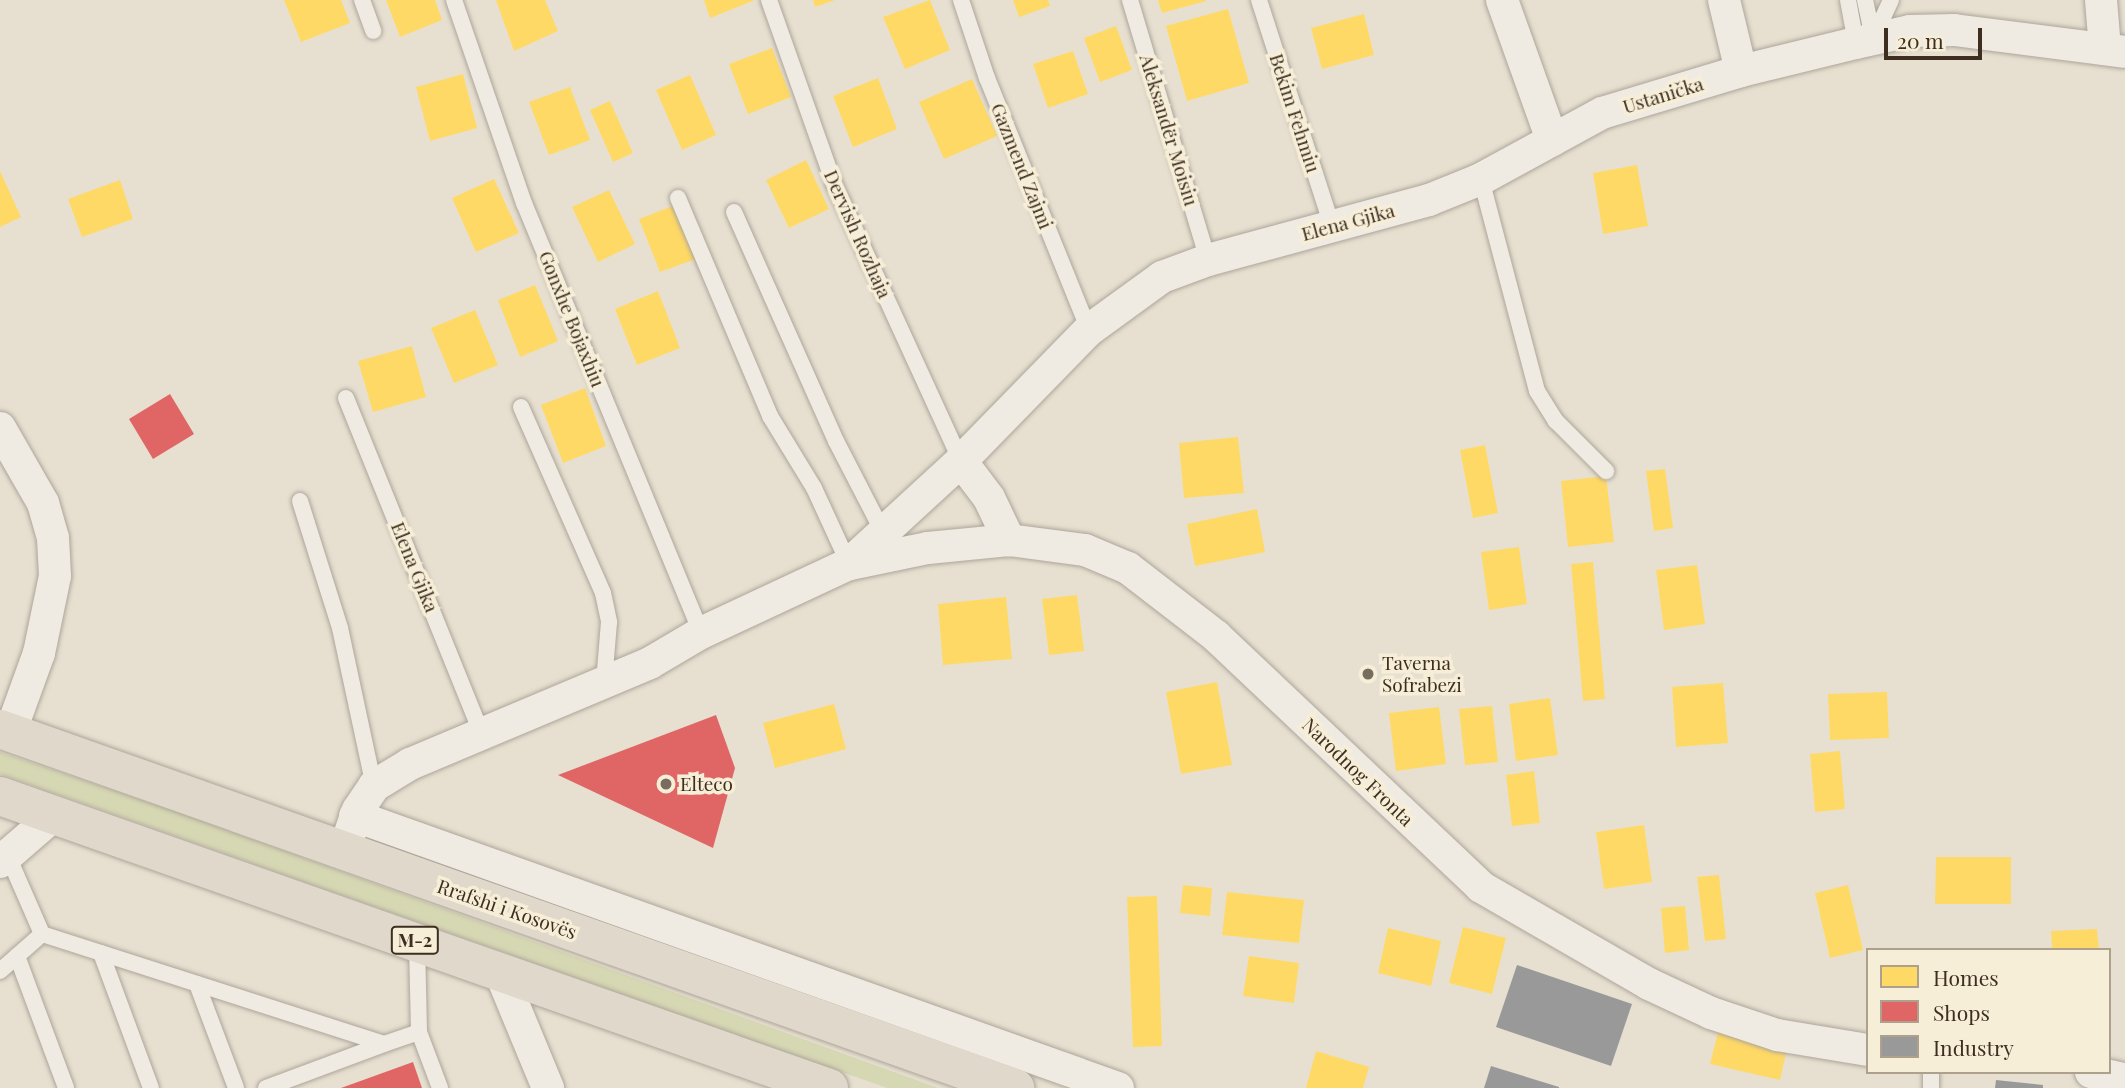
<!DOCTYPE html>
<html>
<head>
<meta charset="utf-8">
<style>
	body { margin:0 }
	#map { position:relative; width:2125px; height:1088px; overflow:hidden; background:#e7e0d1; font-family:"Playfair Display",serif }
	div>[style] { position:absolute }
	.green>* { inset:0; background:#d6d7b3 }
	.homes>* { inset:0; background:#ffd966 }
	.shops>* { inset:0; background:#e06666 }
	.industry>* { inset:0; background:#999 }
	.roads { filter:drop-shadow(0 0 2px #ada599) drop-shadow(0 0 2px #ada599) }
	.service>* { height:16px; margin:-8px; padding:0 8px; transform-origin:8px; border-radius:8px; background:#efebe3 }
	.minor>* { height:32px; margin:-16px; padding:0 16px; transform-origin:16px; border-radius:16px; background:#efebe3 }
	.trunk>* { height:38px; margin:-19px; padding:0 19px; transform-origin:19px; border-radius:19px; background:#e0d9cb }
	.dots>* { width:19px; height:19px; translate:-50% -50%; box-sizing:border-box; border:4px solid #f7eed8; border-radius:50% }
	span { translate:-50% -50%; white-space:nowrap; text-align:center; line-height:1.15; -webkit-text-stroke:7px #f7eed8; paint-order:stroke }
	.shield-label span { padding:2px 5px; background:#f7eed8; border:2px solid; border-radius:5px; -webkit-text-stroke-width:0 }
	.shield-label { font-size:18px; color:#3d2e20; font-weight:700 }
	.street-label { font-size:19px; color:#3d2e20 }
	.poi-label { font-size:19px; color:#3d2e20 }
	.left { translate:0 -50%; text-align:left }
	.legend { position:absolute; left:1866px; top:948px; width:245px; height:126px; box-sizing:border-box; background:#f7eed8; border:2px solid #ada18e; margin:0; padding:9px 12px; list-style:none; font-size:21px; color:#3d2e20 }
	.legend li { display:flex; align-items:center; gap:14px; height:35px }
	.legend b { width:35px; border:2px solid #ada18e }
	.scale { position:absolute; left:1884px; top:28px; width:98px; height:32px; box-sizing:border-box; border:4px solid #3d2e20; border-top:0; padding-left:9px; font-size:21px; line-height:24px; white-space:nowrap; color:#3d2e20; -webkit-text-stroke:5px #f7eed8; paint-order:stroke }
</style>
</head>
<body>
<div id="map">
	<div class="green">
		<div style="clip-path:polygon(0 752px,171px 810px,938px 1088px,887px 1088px,0 774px)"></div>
	</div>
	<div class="homes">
		<div style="clip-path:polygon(284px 0,341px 0,350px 23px,301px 42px)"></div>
		<div style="clip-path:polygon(386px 0,435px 0,442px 20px,400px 37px)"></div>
		<div style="clip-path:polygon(496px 0,545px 0,558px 31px,514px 51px)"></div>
		<div style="clip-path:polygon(704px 0,755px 0,710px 18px)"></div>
		<div style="clip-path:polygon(813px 0,835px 0,815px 7px)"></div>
		<div style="clip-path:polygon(930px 0,950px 50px,905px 69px,883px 17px)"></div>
		<div style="clip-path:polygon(1013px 0,1048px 0,1050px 6px,1019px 17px)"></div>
		<div style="clip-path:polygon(1158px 0,1206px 0,1206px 1px,1162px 13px)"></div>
		<div style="clip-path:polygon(1228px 9px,1249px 83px,1187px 101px,1166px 26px)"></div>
		<div style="clip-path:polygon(1364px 14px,1374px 55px,1322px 69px,1311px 28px)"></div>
		<div style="clip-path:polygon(1116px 26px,1132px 70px,1100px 82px,1084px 38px)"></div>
		<div style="clip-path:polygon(772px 48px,791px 97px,748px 114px,729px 64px)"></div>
		<div style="clip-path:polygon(1073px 51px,1088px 94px,1048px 108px,1033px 64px)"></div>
		<div style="clip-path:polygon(463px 74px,477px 128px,430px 141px,416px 87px)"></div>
		<div style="clip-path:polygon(690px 75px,716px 135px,682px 150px,656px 90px)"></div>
		<div style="clip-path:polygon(878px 78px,897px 129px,853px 147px,833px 96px)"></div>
		<div style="clip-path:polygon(972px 79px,997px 136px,944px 159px,919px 102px)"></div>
		<div style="clip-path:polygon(570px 87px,590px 140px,549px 155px,529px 102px)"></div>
		<div style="clip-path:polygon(610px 101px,633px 153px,613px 162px,590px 110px)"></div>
		<div style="clip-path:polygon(806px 160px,829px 209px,789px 228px,766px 180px)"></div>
		<div style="clip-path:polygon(1637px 165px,1648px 226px,1603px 234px,1593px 173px)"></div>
		<div style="clip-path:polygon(0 171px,21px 217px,0 227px)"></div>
		<div style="clip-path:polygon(494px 179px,519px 233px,476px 252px,452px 198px)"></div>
		<div style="clip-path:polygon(120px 180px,133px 219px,82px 237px,68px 199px)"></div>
		<div style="clip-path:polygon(609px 190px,635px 244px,598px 262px,572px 207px)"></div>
		<div style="clip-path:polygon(675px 205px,696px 259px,660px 272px,639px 219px)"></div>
		<div style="clip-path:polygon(535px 285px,558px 341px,520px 357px,498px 300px)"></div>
		<div style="clip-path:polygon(658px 291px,680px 348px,637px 365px,615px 309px)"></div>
		<div style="clip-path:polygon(475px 310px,498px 365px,454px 383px,431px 328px)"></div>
		<div style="clip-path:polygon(412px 346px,426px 397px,373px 412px,358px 361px)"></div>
		<div style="clip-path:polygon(585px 388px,606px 446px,563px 463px,541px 405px)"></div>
		<div style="clip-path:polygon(1238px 437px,1244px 493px,1184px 498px,1179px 443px)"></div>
		<div style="clip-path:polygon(1485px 445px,1498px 513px,1473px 518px,1460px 450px)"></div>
		<div style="clip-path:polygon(1665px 469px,1673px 528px,1654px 531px,1646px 471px)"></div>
		<div style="clip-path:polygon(1606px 476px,1614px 542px,1568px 547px,1561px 481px)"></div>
		<div style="clip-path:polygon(1257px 509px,1265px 552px,1195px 566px,1187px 524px)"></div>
		<div style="clip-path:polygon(1519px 547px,1527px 604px,1489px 610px,1481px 552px)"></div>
		<div style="clip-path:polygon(1593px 562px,1605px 699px,1583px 701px,1571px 564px)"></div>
		<div style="clip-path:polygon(1697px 565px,1705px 624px,1664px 630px,1656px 570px)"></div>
		<div style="clip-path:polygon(1077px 595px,1084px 651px,1049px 655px,1042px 599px)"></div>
		<div style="clip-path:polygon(1006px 597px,1012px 659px,943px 665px,938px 604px)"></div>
		<div style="clip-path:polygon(1217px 682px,1232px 765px,1181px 774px,1166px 692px)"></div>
		<div style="clip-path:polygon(1723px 683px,1728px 743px,1676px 747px,1672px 687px)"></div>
		<div style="clip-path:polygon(1887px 692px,1889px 738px,1830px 740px,1828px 694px)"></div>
		<div style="clip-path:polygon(1550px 698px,1558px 755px,1516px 761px,1509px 704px)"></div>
		<div style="clip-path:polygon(834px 704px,846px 749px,775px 768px,763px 723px)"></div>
		<div style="clip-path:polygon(1492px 706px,1498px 762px,1465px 765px,1459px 709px)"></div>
		<div style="clip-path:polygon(1439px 707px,1446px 764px,1396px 771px,1389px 713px)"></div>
		<div style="clip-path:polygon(1840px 751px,1845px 809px,1815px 812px,1810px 754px)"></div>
		<div style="clip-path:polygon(1534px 771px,1540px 823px,1512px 826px,1506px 775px)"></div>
		<div style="clip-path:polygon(1644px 825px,1652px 882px,1604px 889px,1596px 832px)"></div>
		<div style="clip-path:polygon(1936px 857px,2011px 857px,2011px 904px,1935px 904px)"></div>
		<div style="clip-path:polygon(1719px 875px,1726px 939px,1705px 941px,1697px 877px)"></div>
		<div style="clip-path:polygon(1183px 885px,1212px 888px,1210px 916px,1180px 913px)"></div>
		<div style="clip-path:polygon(1848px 885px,1863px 950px,1830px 958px,1815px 893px)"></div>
		<div style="clip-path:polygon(1227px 892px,1304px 900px,1299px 943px,1222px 935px)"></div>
		<div style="clip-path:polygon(1157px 896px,1162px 1046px,1133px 1047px,1127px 897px)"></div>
		<div style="clip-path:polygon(1685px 906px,1689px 950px,1665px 953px,1661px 908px)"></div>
		<div style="clip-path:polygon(1463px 927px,1506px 938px,1492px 994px,1449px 983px)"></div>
		<div style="clip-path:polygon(1388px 928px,1441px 941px,1431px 986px,1378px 973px)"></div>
		<div style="clip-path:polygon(2097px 929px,2099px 950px,2052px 950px,2051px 931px)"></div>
		<div style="clip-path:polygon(1249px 956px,1299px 963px,1294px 1003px,1243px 996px)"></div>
		<div style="clip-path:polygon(1718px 1032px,1787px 1048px,1780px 1080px,1710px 1064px)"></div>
		<div style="clip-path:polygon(1316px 1051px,1369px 1067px,1363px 1088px,1306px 1088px)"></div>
	</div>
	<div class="shops">
		<div style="clip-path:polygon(170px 394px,194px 434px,153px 459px,129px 419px)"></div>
		<div style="clip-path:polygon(716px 715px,735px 768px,713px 848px,558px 775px)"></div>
		<div style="clip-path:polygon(413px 1062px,422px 1088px,341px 1088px)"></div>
	</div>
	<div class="industry">
		<div style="clip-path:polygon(1517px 965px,1632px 1004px,1611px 1066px,1496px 1027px)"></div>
		<div style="clip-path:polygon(1491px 1066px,1559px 1087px,1559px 1088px,1484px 1088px)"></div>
		<div style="clip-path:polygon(1996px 1080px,2043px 1085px,2043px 1088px,1995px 1088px)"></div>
	</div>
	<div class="roads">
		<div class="service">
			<div style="left:362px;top:0;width:33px;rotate:70deg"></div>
			<div style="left:454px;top:0;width:215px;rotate:71deg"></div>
			<div style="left:524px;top:203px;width:465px;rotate:67.6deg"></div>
			<div style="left:769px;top:0;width:197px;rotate:70.5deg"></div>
			<div style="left:835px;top:186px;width:302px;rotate:65.4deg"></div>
			<div style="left:961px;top:0;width:82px;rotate:71.6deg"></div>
			<div style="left:987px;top:78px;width:272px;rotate:68deg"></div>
			<div style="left:1130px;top:0;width:271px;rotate:73.3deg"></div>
			<div style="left:1259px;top:0;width:237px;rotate:72.1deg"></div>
			<div style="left:1848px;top:0;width:44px;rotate:79.5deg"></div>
			<div style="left:1865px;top:0;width:40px;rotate:78deg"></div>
			<div style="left:1873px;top:39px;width:43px;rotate:-65.2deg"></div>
			<div style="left:1481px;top:179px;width:219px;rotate:75.2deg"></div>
			<div style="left:1537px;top:391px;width:36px;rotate:58deg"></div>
			<div style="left:1556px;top:421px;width:71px;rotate:45deg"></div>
			<div style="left:678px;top:198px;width:237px;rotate:67.1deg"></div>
			<div style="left:770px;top:416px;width:84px;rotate:58.6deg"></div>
			<div style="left:814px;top:488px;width:84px;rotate:65.3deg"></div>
			<div style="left:734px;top:212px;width:251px;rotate:66deg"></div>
			<div style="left:836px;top:441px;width:102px;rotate:62.7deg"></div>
			<div style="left:346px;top:398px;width:366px;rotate:68deg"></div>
			<div style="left:521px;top:407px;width:203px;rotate:66.2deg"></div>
			<div style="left:603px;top:593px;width:30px;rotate:78deg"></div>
			<div style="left:609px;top:622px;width:61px;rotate:94.7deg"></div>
			<div style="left:300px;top:501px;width:133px;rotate:72.5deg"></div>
			<div style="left:340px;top:628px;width:162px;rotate:77.9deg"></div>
			<div style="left:8px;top:856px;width:85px;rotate:66.4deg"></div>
			<div style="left:42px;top:934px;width:359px;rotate:17.8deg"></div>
			<div style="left:384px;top:1044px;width:37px;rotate:-19deg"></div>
			<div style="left:419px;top:1032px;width:89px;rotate:-91.3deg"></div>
			<div style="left:101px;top:953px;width:144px;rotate:69.7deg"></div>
			<div style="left:17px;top:956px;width:141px;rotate:69.6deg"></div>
			<div style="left:0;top:971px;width:56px;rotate:-41.4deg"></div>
			<div style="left:197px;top:984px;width:111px;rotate:69.4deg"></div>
			<div style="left:419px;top:1032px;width:60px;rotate:69.4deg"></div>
			<div style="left:1931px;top:1072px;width:16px;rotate:90deg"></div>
			<div style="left:266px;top:1088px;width:126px;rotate:-20.4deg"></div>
		</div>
		<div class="minor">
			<div style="left:1502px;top:0;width:149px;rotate:70.3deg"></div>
			<div style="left:1724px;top:0;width:73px;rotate:76.5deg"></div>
			<div style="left:2101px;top:0;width:49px;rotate:85.3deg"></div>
			<div style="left:0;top:428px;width:86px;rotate:60.2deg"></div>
			<div style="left:43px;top:503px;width:36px;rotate:74deg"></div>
			<div style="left:53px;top:538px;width:38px;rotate:87deg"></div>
			<div style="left:55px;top:576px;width:79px;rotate:101.7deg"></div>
			<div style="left:39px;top:653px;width:85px;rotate:109.9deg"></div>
			<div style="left:961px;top:461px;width:46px;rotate:52.9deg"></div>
			<div style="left:989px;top:498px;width:47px;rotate:64.5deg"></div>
			<div style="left:850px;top:564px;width:80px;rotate:-11.6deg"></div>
			<div style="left:928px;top:548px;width:81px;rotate:-5.6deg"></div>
			<div style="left:1009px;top:540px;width:77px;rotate:7.5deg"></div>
			<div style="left:1085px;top:550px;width:47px;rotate:22.7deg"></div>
			<div style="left:1128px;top:568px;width:111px;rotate:37.7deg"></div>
			<div style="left:1216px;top:636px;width:365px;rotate:43.4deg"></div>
			<div style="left:1481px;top:887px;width:194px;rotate:30deg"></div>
			<div style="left:1649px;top:984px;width:68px;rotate:25.1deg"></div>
			<div style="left:1711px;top:1013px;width:70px;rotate:18.4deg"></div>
			<div style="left:1777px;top:1035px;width:92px;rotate:9.4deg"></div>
			<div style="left:355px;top:816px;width:810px;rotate:19.62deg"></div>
			<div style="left:343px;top:853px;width:46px;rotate:-70.8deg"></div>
			<div style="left:358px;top:810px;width:29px;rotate:-56deg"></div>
			<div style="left:374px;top:786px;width:42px;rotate:-31.4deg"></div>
			<div style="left:410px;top:764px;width:260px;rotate:-22.8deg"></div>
			<div style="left:650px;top:663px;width:59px;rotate:-30.5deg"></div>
			<div style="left:701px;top:633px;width:163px;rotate:-25deg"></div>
			<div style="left:849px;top:564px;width:152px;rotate:-42.6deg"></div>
			<div style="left:961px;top:461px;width:183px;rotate:-45.7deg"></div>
			<div style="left:1089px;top:330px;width:90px;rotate:-36deg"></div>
			<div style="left:1162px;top:277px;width:49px;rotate:-20.3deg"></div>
			<div style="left:1208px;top:260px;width:229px;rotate:-15.2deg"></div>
			<div style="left:1429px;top:200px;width:56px;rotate:-22deg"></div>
			<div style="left:1481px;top:179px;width:138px;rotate:-28.6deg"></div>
			<div style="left:1602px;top:113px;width:145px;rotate:-16.8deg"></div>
			<div style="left:1741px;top:71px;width:118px;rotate:-13.7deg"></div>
			<div style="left:1856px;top:43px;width:55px;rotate:-12.5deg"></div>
			<div style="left:1910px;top:31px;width:44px;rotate:-1.3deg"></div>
			<div style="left:1954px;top:30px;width:172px;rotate:7.3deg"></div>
			<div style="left:0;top:862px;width:72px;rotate:-41deg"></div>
			<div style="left:500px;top:972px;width:126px;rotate:67.5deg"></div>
			<div style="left:2091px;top:1072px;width:35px;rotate:12deg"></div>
		</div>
		<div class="trunk">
			<div style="left:0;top:729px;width:1077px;rotate:19.48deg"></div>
			<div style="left:0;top:796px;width:879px;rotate:19.4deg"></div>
		</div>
	</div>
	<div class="dots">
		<div style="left:1368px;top:674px;background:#786c5e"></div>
		<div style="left:666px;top:784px;background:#786c5e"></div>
	</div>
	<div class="shield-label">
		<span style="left:415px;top:940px">M-2</span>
	</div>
	<div class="street-label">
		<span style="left:1663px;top:95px;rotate:-17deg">Ustanička</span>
		<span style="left:1295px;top:113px;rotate:72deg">Bekim Fehmiu</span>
		<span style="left:1169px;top:130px;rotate:73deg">Aleksandër Moisiu</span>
		<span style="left:1022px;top:166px;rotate:68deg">Gazmend Zajmi</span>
		<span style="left:1348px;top:222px;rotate:-15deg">Elena Gjika</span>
		<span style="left:858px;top:234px;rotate:66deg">Dervish Rozhaja</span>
		<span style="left:572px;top:319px;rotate:68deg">Gonxhe Bojaxhiu</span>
		<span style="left:415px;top:567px;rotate:68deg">Elena Gjika</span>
		<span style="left:1358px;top:772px;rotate:44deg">Narodnog Fronta</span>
		<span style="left:507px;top:909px;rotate:19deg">Rrafshi i Kosovës</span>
	</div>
	<div class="poi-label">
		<span class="left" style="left:1382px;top:674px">Taverna<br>Sofrabezi</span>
		<span class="left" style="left:680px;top:784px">Elteco</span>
	</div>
	<ul class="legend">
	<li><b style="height:19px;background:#ffd966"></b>Homes</li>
	<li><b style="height:19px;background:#e06666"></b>Shops</li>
	<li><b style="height:19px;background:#999"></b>Industry</li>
	</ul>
	<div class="scale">20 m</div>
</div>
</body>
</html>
